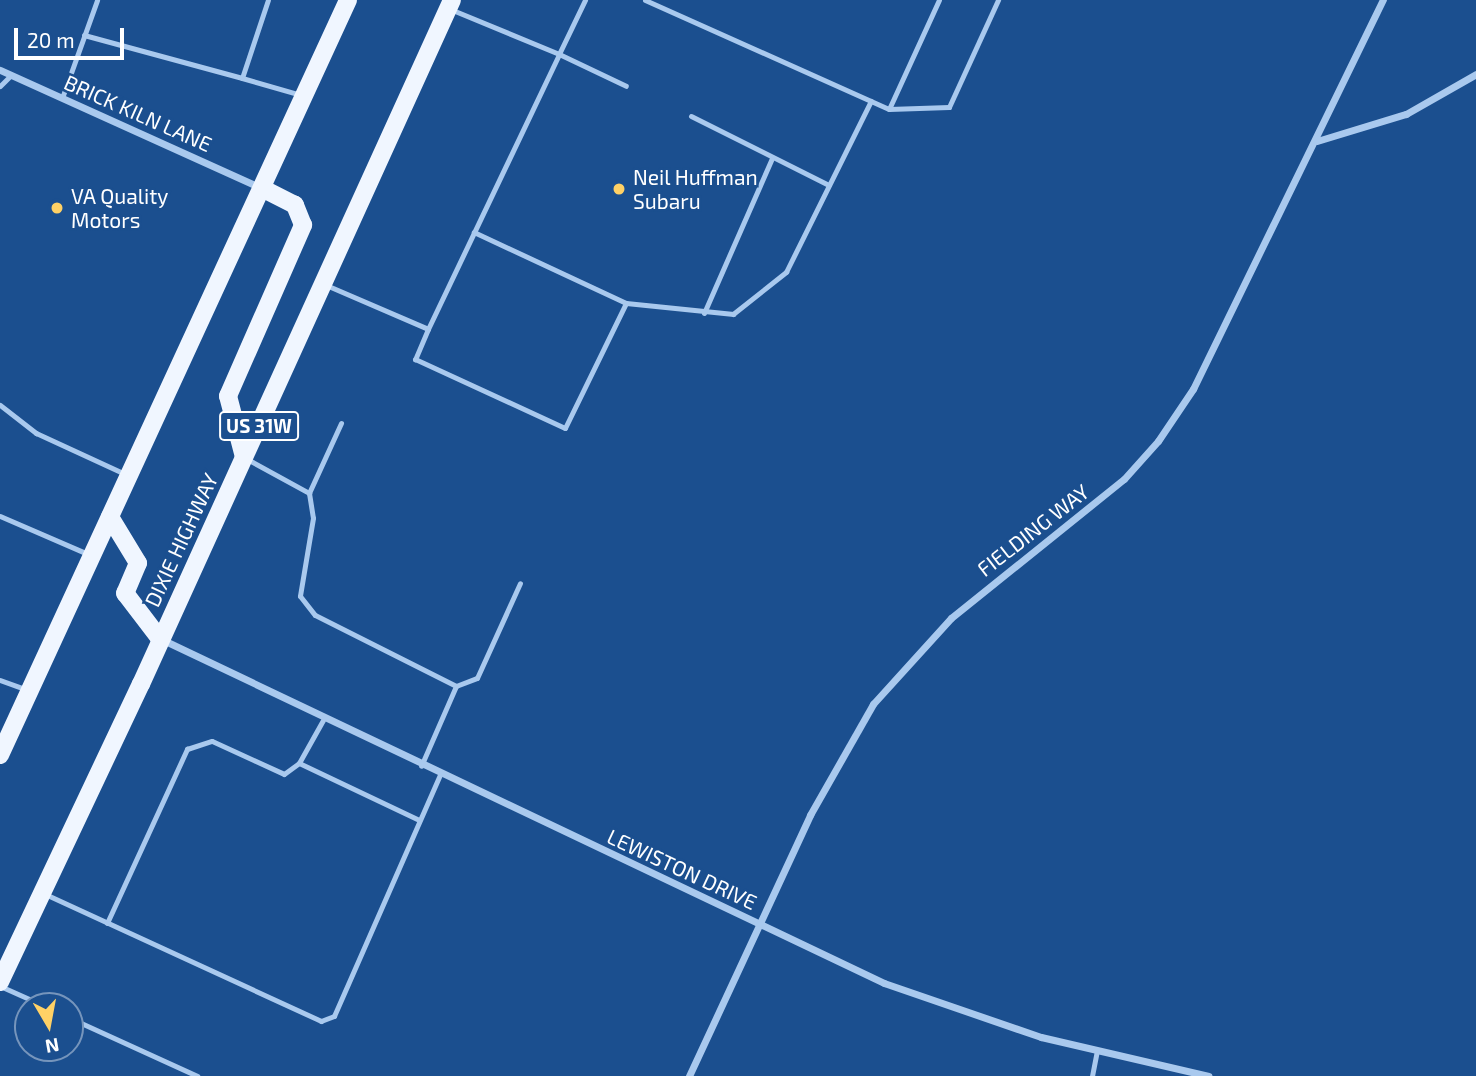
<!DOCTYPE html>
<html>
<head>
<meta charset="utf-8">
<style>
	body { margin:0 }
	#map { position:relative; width:1476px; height:1076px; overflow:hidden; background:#1b4f8f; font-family:"Exo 2",sans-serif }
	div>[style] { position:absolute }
	.service>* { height:5px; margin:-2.5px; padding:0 2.5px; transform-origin:2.5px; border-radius:2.5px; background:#a9c9ee }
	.minor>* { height:7px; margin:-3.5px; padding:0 3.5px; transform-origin:3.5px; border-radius:3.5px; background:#a9c9ee }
	.primary>* { height:18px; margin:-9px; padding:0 9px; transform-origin:9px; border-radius:9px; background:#f0f6ff }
	.dots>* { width:19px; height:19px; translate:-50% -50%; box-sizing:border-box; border:4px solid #1b4f8f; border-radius:50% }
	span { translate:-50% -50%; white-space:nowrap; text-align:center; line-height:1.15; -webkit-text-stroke:5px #1b4f8f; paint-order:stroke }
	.shield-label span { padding:2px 5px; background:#1b4f8f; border:2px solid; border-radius:5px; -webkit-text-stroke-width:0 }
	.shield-label { font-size:19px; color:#fff; font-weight:700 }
	.street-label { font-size:21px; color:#fff }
	.poi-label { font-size:21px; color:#fff }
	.left { translate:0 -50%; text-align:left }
	.north { position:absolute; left:14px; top:992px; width:70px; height:70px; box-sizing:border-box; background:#1b4f8f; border:2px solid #7695bc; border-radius:50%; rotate:170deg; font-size:19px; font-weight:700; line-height:28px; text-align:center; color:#fff }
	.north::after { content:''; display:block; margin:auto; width:24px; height:32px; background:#ffd166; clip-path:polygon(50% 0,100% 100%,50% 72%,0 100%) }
	.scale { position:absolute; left:14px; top:28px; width:110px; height:32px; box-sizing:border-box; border:4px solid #fff; border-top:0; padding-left:9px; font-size:21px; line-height:24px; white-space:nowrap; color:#fff; -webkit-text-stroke:5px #1b4f8f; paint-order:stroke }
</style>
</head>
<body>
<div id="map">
	<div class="service">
		<div style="left:645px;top:0;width:267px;rotate:24.1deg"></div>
		<div style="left:889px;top:109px;width:120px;rotate:-65.4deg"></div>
		<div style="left:450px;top:9px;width:118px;rotate:22.4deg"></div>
		<div style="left:559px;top:54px;width:60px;rotate:-64.3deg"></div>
		<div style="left:84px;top:35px;width:164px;rotate:15.2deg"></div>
		<div style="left:242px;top:78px;width:82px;rotate:-71.6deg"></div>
		<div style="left:242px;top:78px;width:61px;rotate:16.1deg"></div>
		<div style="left:0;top:86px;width:16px;rotate:-45deg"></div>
		<div style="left:62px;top:98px;width:104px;rotate:-70.3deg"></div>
		<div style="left:889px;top:109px;width:60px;rotate:-1.9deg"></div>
		<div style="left:949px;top:107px;width:118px;rotate:-65.4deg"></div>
		<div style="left:691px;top:116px;width:154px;rotate:26.6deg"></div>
		<div style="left:326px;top:285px;width:111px;rotate:23.3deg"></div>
		<div style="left:428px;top:329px;width:305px;rotate:-64.5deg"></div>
		<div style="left:559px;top:54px;width:74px;rotate:25.5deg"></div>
		<div style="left:626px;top:303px;width:108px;rotate:5.9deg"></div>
		<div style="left:733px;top:314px;width:68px;rotate:-38.4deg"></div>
		<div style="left:786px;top:272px;width:191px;rotate:-63.6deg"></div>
		<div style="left:704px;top:313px;width:169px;rotate:-66.3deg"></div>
		<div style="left:428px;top:329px;width:33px;rotate:113deg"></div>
		<div style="left:415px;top:359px;width:165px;rotate:24.7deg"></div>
		<div style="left:565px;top:428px;width:139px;rotate:-64deg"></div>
		<div style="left:626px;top:303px;width:168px;rotate:-155deg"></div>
		<div style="left:0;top:405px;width:46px;rotate:37.9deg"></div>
		<div style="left:36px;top:433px;width:98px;rotate:24.7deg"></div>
		<div style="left:247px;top:459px;width:71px;rotate:28.7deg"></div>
		<div style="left:309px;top:493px;width:25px;rotate:81deg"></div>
		<div style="left:313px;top:518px;width:79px;rotate:99.5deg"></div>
		<div style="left:300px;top:596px;width:24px;rotate:52deg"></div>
		<div style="left:315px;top:615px;width:158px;rotate:26.7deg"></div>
		<div style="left:456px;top:686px;width:87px;rotate:113.6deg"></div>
		<div style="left:309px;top:493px;width:77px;rotate:-65.4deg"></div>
		<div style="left:0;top:516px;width:96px;rotate:23.4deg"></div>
		<div style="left:0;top:680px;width:29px;rotate:20deg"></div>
		<div style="left:456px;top:686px;width:22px;rotate:-21deg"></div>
		<div style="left:477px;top:678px;width:104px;rotate:-65.6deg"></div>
		<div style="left:299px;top:763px;width:133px;rotate:25.4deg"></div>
		<div style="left:45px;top:894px;width:304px;rotate:24.7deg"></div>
		<div style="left:321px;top:1021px;width:14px;rotate:-21deg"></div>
		<div style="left:334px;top:1016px;width:263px;rotate:-66.3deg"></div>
		<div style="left:107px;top:923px;width:192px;rotate:-65.3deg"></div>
		<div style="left:187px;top:749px;width:26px;rotate:-18deg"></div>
		<div style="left:212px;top:741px;width:79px;rotate:24.6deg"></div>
		<div style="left:284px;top:774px;width:19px;rotate:-36deg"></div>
		<div style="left:299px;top:763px;width:49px;rotate:-60.8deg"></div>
		<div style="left:0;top:986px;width:49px;rotate:24deg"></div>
		<div style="left:70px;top:1018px;width:140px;rotate:24.5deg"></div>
		<div style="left:1092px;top:1076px;width:26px;rotate:-79deg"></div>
	</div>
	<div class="minor">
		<div style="left:0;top:70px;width:286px;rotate:24.3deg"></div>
		<div style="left:1317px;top:141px;width:93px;rotate:-16.9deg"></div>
		<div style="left:1406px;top:114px;width:81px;rotate:-29.7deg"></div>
		<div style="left:161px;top:639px;width:801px;rotate:25.44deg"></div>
		<div style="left:884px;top:983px;width:166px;rotate:19deg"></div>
		<div style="left:1041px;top:1037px;width:172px;rotate:13.1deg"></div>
		<div style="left:689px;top:1076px;width:288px;rotate:-65.1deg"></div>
		<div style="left:810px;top:815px;width:128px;rotate:-60.4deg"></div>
		<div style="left:873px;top:704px;width:116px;rotate:-47.8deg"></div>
		<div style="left:951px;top:618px;width:222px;rotate:-38.8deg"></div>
		<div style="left:1124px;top:479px;width:51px;rotate:-48.2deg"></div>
		<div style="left:1158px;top:441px;width:63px;rotate:-56.1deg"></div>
		<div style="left:1193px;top:389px;width:433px;rotate:-64deg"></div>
	</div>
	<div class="primary">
		<div style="left:244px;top:457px;width:63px;rotate:-104.7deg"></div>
		<div style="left:228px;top:396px;width:187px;rotate:-66.3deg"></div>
		<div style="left:303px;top:225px;width:22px;rotate:-112deg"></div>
		<div style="left:295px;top:205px;width:37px;rotate:-153deg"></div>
		<div style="left:110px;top:517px;width:54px;rotate:58.7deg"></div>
		<div style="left:138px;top:563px;width:33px;rotate:113deg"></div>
		<div style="left:125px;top:593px;width:58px;rotate:52.7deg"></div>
		<div style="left:0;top:755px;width:831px;rotate:-65.25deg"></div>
		<div style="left:0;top:982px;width:330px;rotate:-64.7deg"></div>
		<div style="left:141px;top:684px;width:751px;rotate:-65.55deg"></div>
	</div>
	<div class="dots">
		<div style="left:619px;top:189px;background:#ffd166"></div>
		<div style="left:57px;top:208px;background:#ffd166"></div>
	</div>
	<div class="shield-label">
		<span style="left:259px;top:426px">US 31W</span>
	</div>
	<div class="street-label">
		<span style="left:138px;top:113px;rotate:24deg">BRICK KILN LANE</span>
		<span style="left:1033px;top:530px;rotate:-38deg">FIELDING WAY</span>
		<span style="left:181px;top:540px;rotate:-65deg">DIXIE HIGHWAY</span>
		<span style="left:682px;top:869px;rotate:25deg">LEWISTON DRIVE</span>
	</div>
	<div class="poi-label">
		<span class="left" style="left:633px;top:189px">Neil Huffman<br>Subaru</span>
		<span class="left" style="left:71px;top:208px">VA Quality<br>Motors</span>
	</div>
	<div class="north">N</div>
	<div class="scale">20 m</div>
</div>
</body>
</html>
